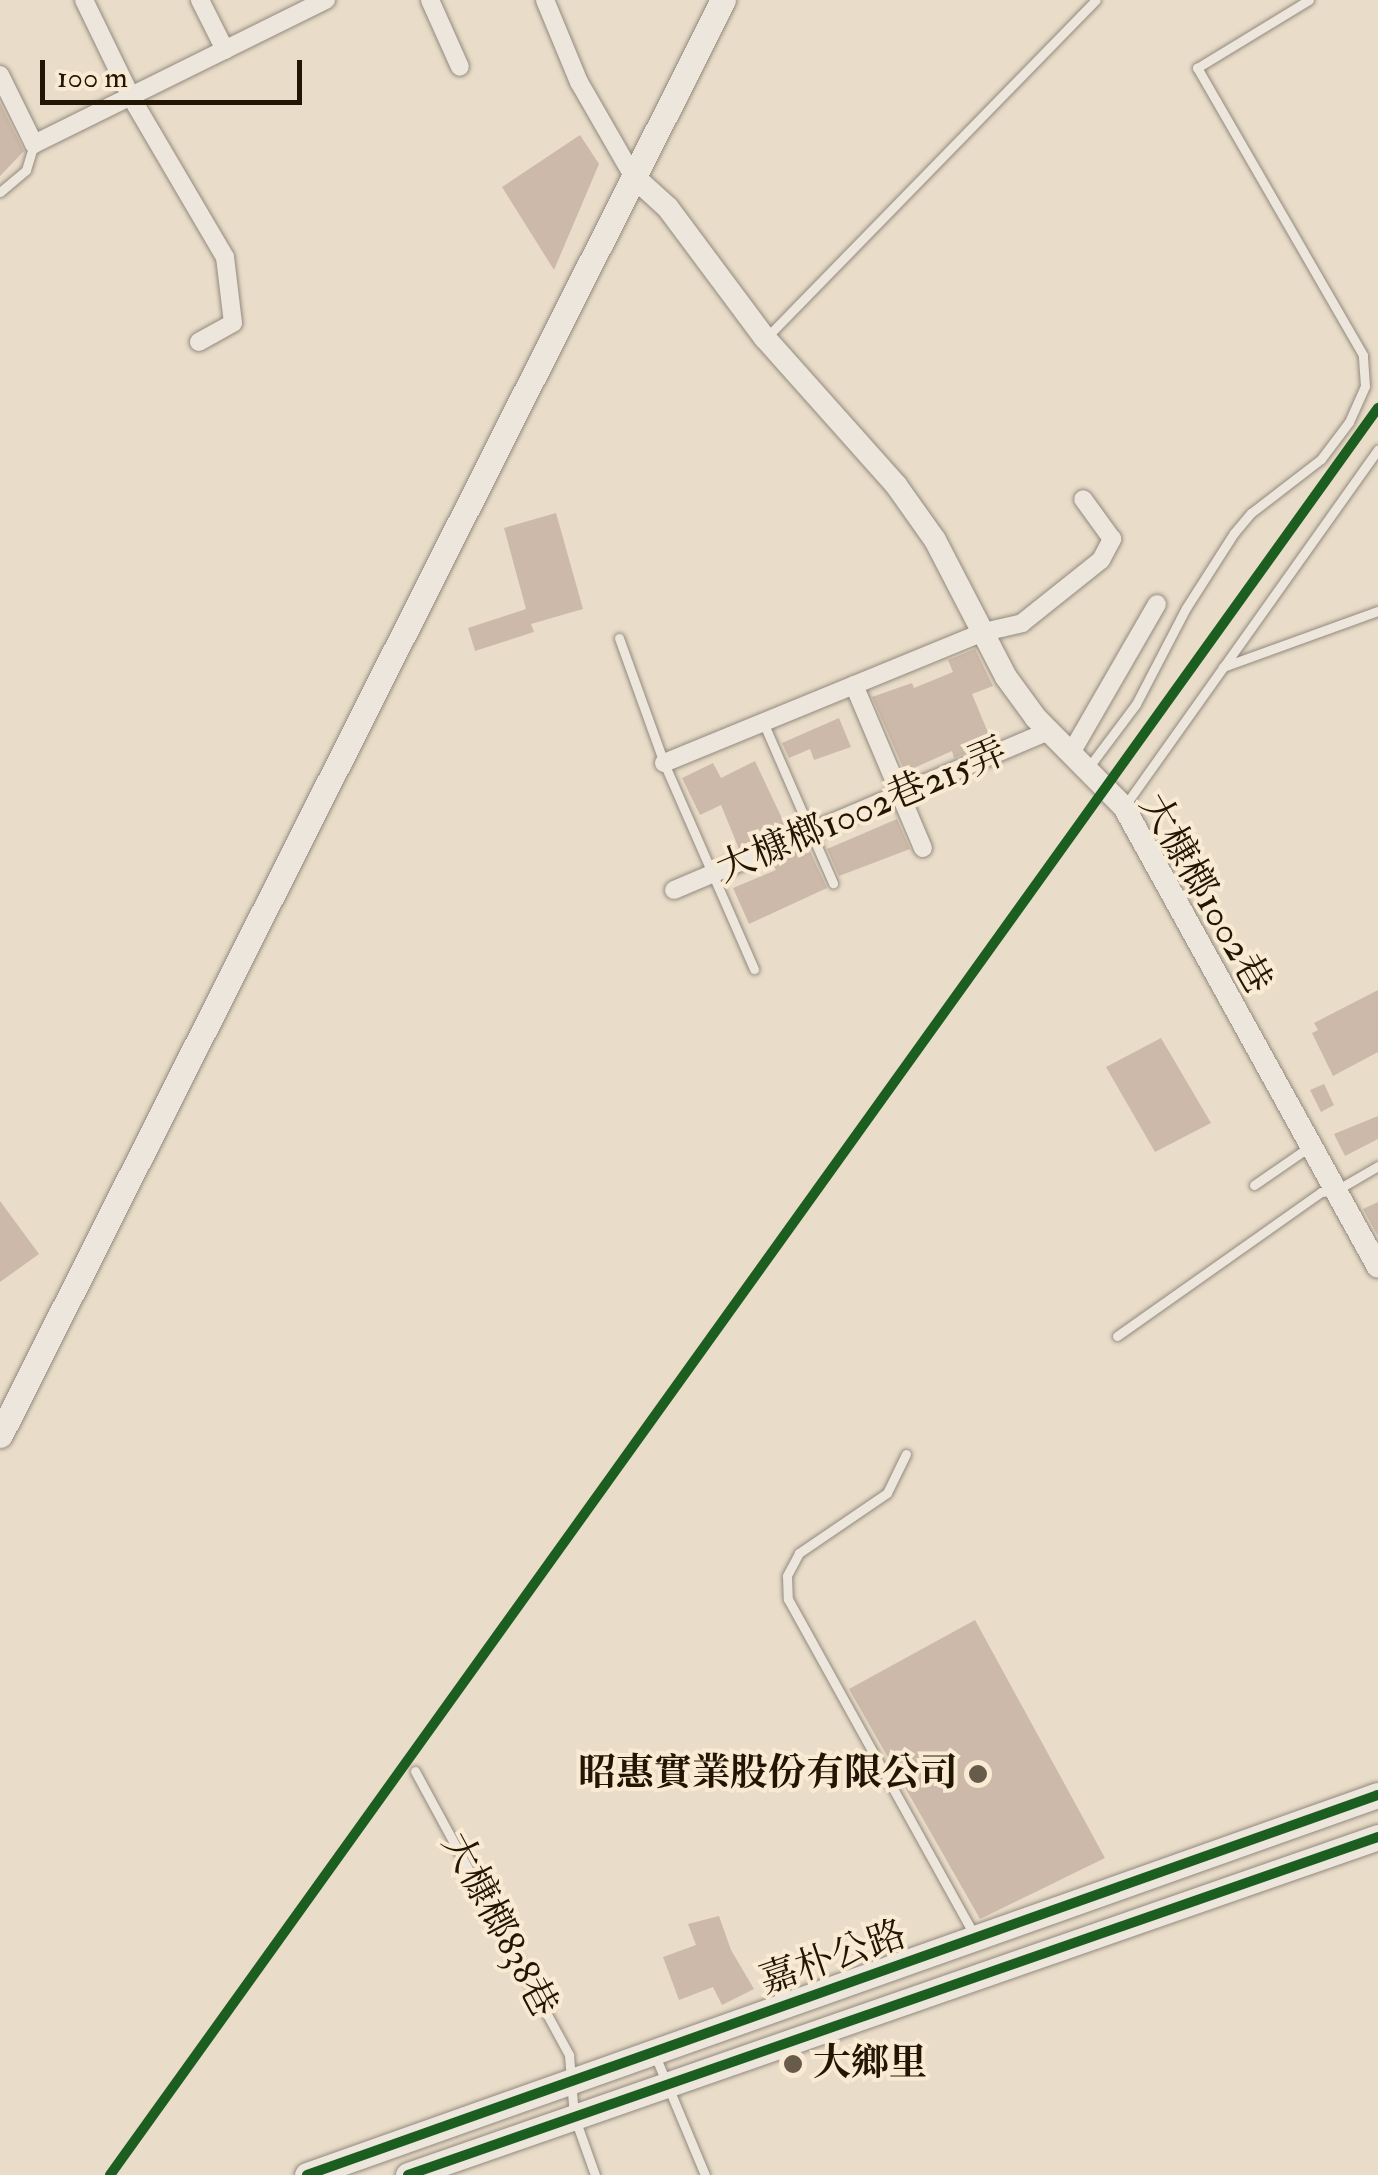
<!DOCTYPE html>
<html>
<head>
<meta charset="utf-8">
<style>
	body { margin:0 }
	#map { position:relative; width:1378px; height:2175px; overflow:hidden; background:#e9dcc9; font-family:"IM FELL Double Pica","Noto Serif TC",serif }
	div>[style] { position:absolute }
	.building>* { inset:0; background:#cdb9a9 }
	.roads { filter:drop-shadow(0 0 2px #938a7d) drop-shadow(0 0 2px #938a7d) }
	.service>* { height:9px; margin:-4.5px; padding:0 4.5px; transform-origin:4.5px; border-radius:4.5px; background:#ece6dc }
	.minor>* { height:18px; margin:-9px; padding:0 9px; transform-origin:9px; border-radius:9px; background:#ece6dc }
	.tertiary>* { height:22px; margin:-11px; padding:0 11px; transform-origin:11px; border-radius:11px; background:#ece6dc }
	.secondary>* { height:25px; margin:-12.5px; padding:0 12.5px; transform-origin:12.5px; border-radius:12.5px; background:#ece6dc }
	.cycleway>* { height:10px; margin:-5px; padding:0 5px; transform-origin:5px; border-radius:5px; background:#1b5e20 }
	.dots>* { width:28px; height:28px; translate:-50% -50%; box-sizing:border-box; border:5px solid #f9ebd3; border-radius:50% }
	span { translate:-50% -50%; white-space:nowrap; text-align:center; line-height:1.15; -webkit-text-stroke:8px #f9ebd3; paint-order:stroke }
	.street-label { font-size:38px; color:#231504 }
	.poi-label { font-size:38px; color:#231504; font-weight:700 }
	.right { translate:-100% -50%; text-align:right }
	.left { translate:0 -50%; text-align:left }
	.scale { position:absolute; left:40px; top:60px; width:262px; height:45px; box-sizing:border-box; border:5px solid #231504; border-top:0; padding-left:12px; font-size:30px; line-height:35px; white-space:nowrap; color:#231504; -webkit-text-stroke:8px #f9ebd3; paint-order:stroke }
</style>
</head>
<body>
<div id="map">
	<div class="building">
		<div style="clip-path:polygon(0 103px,24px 151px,0 176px)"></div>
		<div style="clip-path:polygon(580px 135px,599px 164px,554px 270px,502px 187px)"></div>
		<div style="clip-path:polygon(556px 513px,583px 609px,531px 624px,534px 632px,475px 651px,468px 628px,526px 609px,504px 528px)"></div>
		<div style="clip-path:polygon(975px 649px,993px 686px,972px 694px,992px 742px,954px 758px,952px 751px,905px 772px,872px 697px,912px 683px,914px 688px,953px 672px,948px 660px)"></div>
		<div style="clip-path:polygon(839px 718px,851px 747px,814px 760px,810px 749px,789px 758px,782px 743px)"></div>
		<div style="clip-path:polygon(755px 761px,787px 829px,739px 849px,721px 805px,700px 815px,682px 778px,713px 763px,721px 778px)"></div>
		<div style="clip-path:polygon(897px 819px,910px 849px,839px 876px,827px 849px)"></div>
		<div style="clip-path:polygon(808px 847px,827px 888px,749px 924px,733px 888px,776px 870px,772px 862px)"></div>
		<div style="clip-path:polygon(1378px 990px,1378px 1052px,1333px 1076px,1312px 1033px,1318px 1030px,1314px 1023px)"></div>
		<div style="clip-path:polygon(1161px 1038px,1211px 1123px,1155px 1152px,1106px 1067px)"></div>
		<div style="clip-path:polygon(1324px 1084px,1334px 1105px,1321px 1112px,1310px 1090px)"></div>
		<div style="clip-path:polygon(1378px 1116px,1378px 1139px,1345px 1156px,1334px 1134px)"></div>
		<div style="clip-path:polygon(0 1201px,39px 1254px,0 1282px)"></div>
		<div style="clip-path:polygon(1378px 1202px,1378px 1236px,1363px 1209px)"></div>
		<div style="clip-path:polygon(975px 1620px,1105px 1858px,980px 1919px,849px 1689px)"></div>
		<div style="clip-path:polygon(719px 1916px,731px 1950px,754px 1989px,722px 2005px,713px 1987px,679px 2000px,663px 1957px,696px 1945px,688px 1924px)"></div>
	</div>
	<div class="roads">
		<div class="service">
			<div style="left:0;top:192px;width:34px;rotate:-40deg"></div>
			<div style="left:26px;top:170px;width:27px;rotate:-73deg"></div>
			<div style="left:766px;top:338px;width:472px;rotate:-45.7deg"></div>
			<div style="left:619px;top:638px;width:133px;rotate:70.2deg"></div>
			<div style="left:664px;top:763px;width:225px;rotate:66.4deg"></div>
			<div style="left:1223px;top:667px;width:165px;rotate:-19.9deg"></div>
			<div style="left:763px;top:722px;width:176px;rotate:66.5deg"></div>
			<div style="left:1088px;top:768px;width:80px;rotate:-53.1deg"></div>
			<div style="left:1136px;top:704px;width:108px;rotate:-62.5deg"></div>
			<div style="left:1186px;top:608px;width:89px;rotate:-57.4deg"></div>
			<div style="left:1234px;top:533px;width:26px;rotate:-50deg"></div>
			<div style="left:1251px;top:513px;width:88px;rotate:-37.6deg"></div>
			<div style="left:1321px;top:459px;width:46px;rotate:-52.9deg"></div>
			<div style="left:1349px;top:422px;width:39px;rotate:-66deg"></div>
			<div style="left:1365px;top:386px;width:31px;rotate:-94deg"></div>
			<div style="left:1363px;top:355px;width:332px;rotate:-120deg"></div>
			<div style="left:1197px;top:68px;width:131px;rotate:-31.3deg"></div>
			<div style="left:1126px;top:804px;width:435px;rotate:-54.6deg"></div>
			<div style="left:1254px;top:1185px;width:67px;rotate:-34.6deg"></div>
			<div style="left:1117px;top:1336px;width:250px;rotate:-35.2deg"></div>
			<div style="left:1321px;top:1192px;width:14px;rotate:-4deg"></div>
			<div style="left:1335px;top:1191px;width:50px;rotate:-30.2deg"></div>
			<div style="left:906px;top:1454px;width:43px;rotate:116deg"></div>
			<div style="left:887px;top:1493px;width:107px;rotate:145.7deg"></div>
			<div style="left:799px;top:1553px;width:26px;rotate:118deg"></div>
			<div style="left:787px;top:1576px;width:23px;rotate:88deg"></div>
			<div style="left:788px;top:1599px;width:384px;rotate:61deg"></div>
			<div style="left:415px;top:1771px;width:323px;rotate:61.5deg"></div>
			<div style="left:569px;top:2055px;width:61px;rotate:85.3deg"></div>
			<div style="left:574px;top:2116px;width:63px;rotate:70.4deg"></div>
			<div style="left:654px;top:2053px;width:132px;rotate:67.3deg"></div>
		</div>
		<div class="minor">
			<div style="left:84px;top:0;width:108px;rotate:64.1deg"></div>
			<div style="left:131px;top:97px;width:186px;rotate:59.6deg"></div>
			<div style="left:225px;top:257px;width:66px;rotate:83.1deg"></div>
			<div style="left:233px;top:323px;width:39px;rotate:151deg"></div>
			<div style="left:200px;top:0;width:56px;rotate:63.4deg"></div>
			<div style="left:430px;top:0;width:73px;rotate:65.9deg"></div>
			<div style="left:545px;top:0;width:89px;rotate:67.5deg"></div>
			<div style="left:579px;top:82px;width:108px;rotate:60.1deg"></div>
			<div style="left:0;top:75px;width:77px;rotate:63.8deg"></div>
			<div style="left:34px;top:144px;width:326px;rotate:-26.3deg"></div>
			<div style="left:854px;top:685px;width:177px;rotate:67.1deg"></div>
			<div style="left:1071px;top:753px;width:172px;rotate:-60deg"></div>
			<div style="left:664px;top:763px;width:346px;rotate:-22.3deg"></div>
			<div style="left:984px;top:632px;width:39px;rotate:-13deg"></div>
			<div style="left:1022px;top:623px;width:101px;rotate:-38.6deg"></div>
			<div style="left:1101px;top:560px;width:24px;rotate:-62deg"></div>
			<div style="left:1112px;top:539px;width:49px;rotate:-125.9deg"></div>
			<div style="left:674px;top:890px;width:407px;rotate:-23deg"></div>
		</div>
		<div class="tertiary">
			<div style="left:633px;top:176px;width:47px;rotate:42.4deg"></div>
			<div style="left:668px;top:208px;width:162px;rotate:53.3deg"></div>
			<div style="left:765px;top:338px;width:197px;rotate:48.3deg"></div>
			<div style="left:896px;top:485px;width:67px;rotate:54.7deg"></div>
			<div style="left:935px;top:540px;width:154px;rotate:62.6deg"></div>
			<div style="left:1006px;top:677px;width:51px;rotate:53.8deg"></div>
			<div style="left:1036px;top:718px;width:125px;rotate:45.3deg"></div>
			<div style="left:1124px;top:807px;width:525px;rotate:61.09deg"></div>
		</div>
		<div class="secondary">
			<div style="left:0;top:1435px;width:1607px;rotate:-63.26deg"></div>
			<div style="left:307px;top:2175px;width:1136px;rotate:-19.54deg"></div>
			<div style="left:408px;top:2175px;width:1027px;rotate:-19.21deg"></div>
		</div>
	</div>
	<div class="cycleway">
		<div style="left:110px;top:2175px;width:2175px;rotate:-54.34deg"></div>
		<div style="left:307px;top:2175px;width:1136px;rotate:-19.54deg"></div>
		<div style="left:408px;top:2175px;width:1027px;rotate:-19.21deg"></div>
	</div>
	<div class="dots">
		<div style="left:978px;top:1774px;background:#685b49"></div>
		<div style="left:793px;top:2064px;background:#685b49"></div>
	</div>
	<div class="street-label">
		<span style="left:862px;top:811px;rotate:-23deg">大槺榔1002巷215弄</span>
		<span style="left:1205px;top:894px;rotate:60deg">大槺榔1002巷</span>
		<span style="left:499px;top:1925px;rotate:62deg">大槺榔838巷</span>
		<span style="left:833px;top:1958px;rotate:-19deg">嘉朴公路</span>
	</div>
	<div class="poi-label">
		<span class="right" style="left:958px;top:1774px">昭惠實業股份有限公司</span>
		<span class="left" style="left:813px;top:2064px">大鄉里</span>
	</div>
	<div class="scale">100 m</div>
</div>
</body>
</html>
